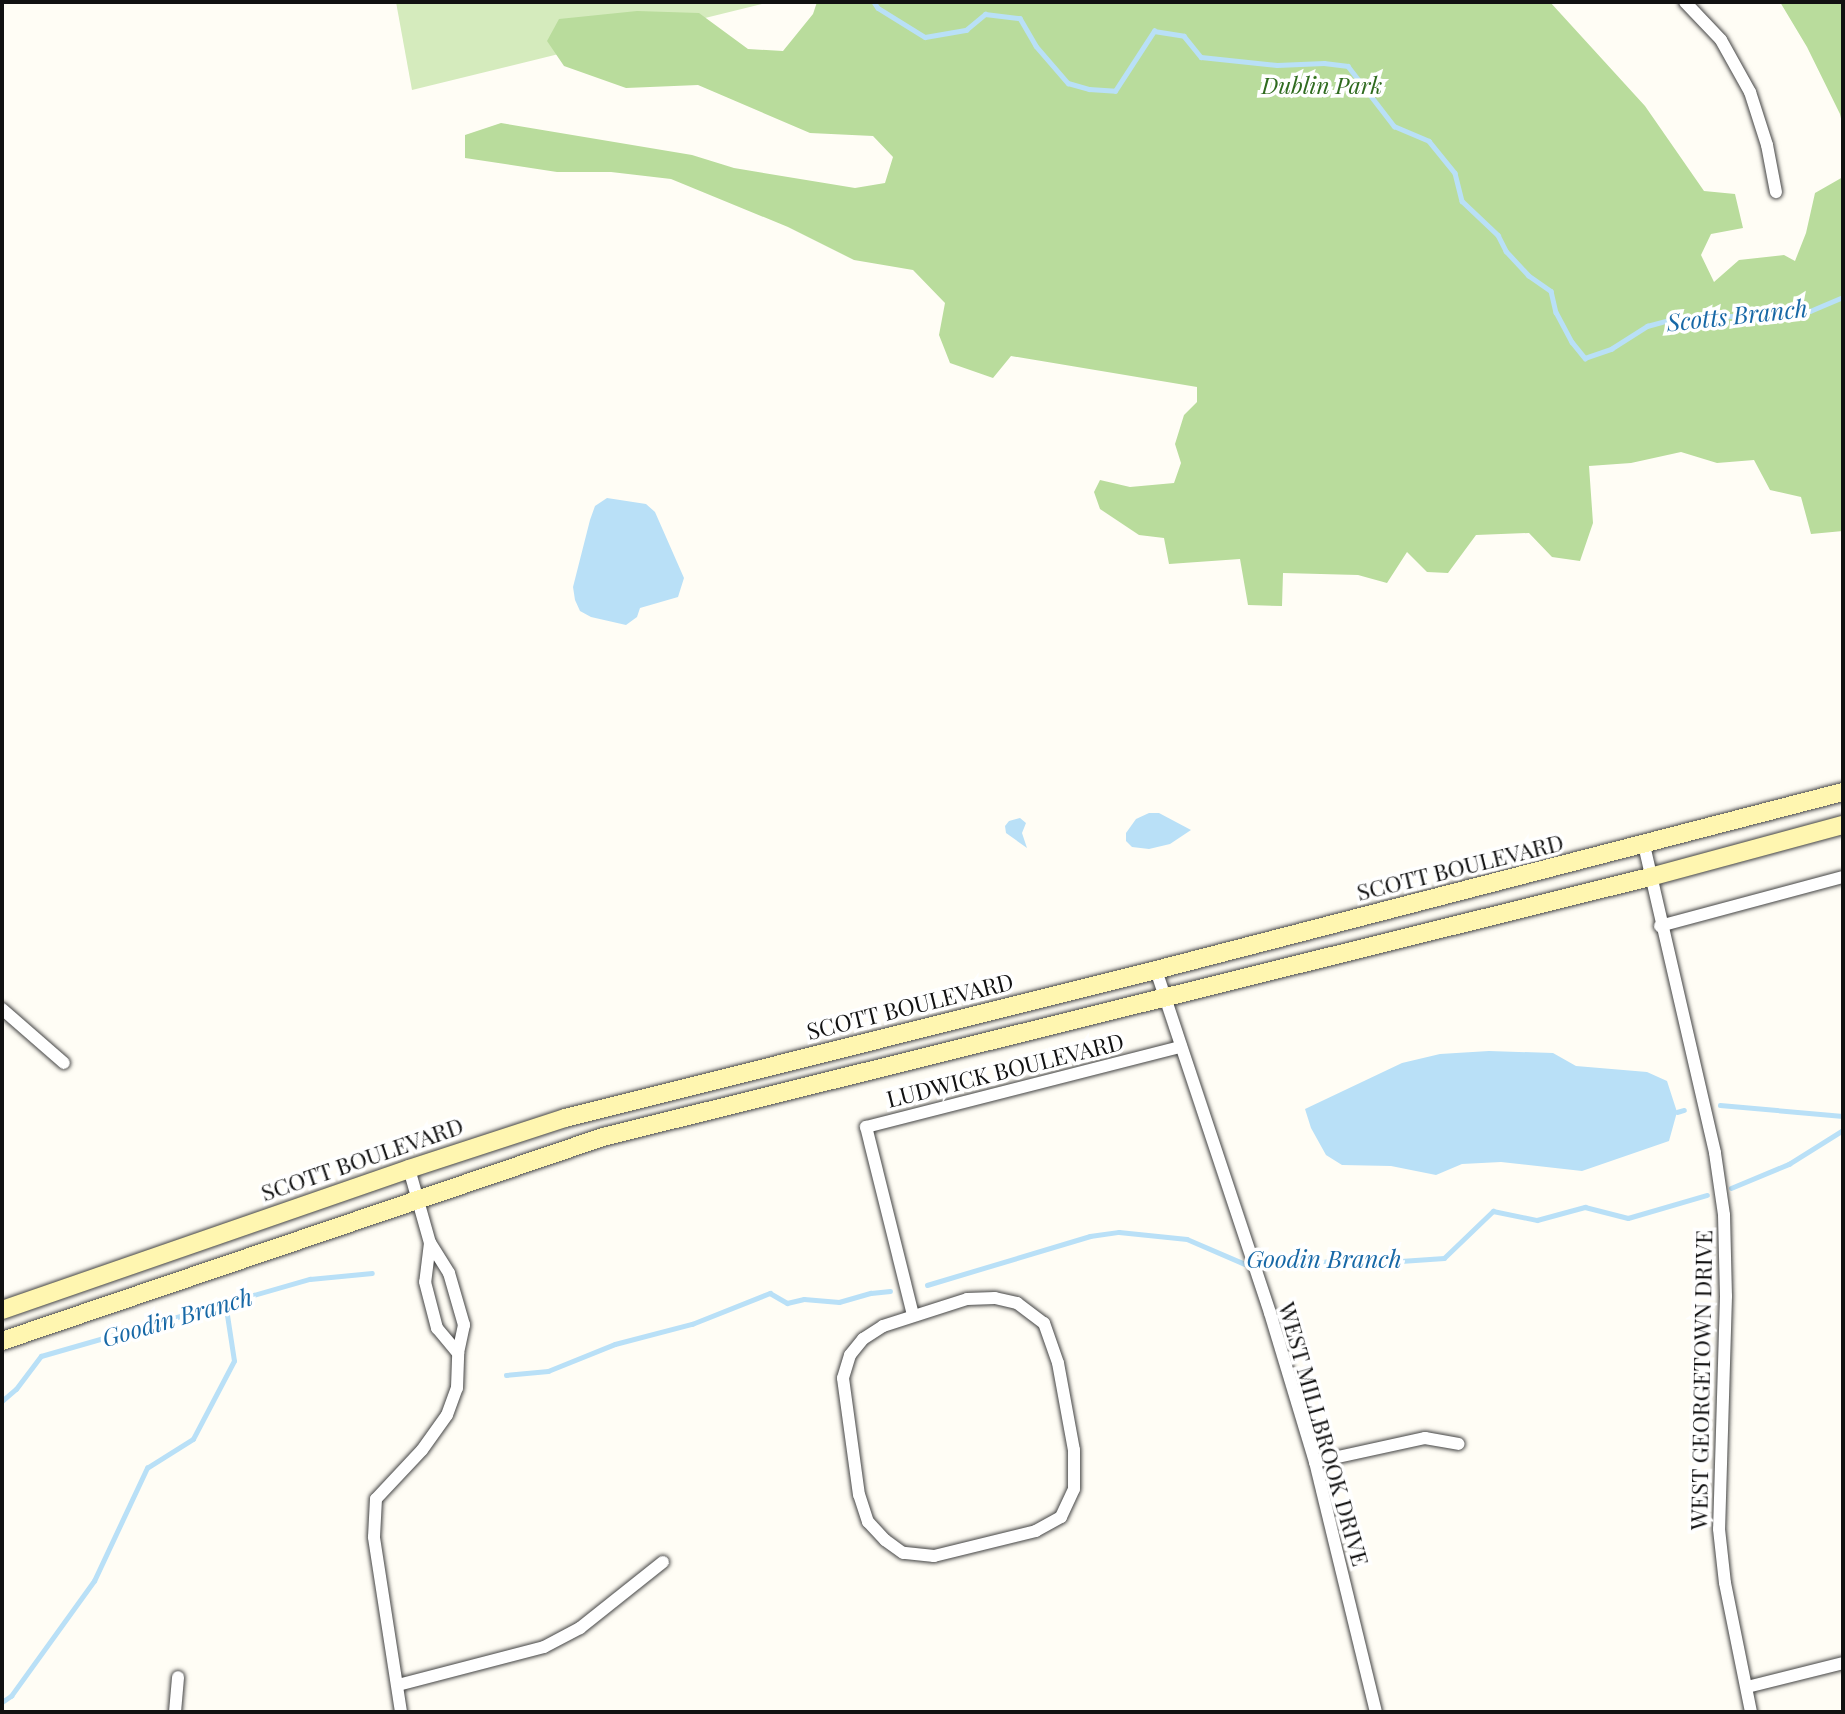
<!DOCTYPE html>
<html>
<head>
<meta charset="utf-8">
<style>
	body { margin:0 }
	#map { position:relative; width:1845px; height:1714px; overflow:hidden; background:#fffdf5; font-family:"Playfair Display",serif }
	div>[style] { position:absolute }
	.green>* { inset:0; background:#d5ebbd }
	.forest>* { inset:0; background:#b9dc9c }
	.water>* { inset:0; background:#b9e0f7 }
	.stream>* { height:4.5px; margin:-2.25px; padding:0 2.25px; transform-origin:2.25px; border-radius:2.25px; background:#b9e0f7 }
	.roads { filter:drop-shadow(0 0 2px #444) drop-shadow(0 0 2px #444) }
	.minor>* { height:12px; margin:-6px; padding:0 6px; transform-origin:6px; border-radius:6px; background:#fff }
	.secondary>* { height:18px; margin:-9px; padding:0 9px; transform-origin:9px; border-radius:9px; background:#fff6b0 }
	span { translate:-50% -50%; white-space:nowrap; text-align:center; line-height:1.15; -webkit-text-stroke:7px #fff; paint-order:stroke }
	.park-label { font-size:23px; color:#2f6b1f; font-style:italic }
	.street-label { font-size:23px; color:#111 }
	.water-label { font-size:24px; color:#1768a6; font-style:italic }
	.frame { position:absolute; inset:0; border:4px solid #111; pointer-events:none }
</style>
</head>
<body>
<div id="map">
	<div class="green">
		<div style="clip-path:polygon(396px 2px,770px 2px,412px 90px)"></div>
	</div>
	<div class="forest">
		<div style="clip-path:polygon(817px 2px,1550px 2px,1645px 106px,1704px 191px,1735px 194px,1743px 228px,1711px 234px,1701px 255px,1714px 282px,1739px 260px,1784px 255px,1795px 261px,1806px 233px,1815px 193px,1843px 177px,1843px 531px,1811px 534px,1801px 497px,1770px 490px,1754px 460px,1717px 463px,1681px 452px,1631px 463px,1589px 466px,1593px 523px,1580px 561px,1552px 557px,1529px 533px,1476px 535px,1448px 573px,1427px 572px,1407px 552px,1387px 583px,1358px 575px,1283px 573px,1282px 606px,1248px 605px,1240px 559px,1169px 564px,1164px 538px,1139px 535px,1100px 509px,1094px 492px,1100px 480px,1130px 487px,1174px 483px,1181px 463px,1175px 444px,1184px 415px,1197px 402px,1197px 387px,1011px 356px,993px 378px,950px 363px,939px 335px,945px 303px,913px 270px,854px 260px,788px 227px,671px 179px,611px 172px,557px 172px,465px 158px,465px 135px,501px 123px,692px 155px,734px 168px,855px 188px,885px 183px,893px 157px,873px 136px,810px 133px,698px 85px,626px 88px,564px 66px,547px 41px,559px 19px,637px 11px,699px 13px,748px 49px,783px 51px,813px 14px)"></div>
		<div style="clip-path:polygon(1780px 2px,1843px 2px,1843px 128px,1840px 114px,1807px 47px)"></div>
	</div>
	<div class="water">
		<div style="clip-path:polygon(607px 498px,646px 504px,655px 512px,684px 578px,678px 597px,640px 608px,637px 617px,626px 625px,591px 617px,580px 611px,575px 600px,573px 587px,590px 520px,595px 506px)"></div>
		<div style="clip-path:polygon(1149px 813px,1159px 813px,1191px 830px,1170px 844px,1149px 849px,1132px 847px,1126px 841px,1126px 833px,1136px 819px)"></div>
		<div style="clip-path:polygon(1020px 818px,1026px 823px,1022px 833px,1027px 848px,1006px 833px,1005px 826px,1009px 821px)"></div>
		<div style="clip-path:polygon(1489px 1051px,1553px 1053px,1576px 1066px,1647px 1072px,1667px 1081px,1677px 1112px,1669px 1141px,1582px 1171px,1501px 1162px,1462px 1164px,1436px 1175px,1391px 1166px,1342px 1165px,1326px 1155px,1311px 1128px,1305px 1109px,1402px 1063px,1440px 1054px)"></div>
	</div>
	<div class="stream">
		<div style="left:874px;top:2px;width:7px;rotate:56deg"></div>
		<div style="left:878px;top:8px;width:55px;rotate:31.7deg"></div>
		<div style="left:925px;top:37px;width:42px;rotate:-9.7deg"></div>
		<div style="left:966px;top:30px;width:25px;rotate:-40deg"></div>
		<div style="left:985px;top:14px;width:35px;rotate:7deg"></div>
		<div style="left:1020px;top:18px;width:32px;rotate:60deg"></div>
		<div style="left:1036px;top:46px;width:49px;rotate:49.1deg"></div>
		<div style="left:1068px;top:83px;width:22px;rotate:16deg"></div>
		<div style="left:1089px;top:89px;width:26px;rotate:4deg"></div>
		<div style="left:1115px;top:91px;width:72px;rotate:-57deg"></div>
		<div style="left:1154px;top:31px;width:30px;rotate:9deg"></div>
		<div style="left:1184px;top:36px;width:27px;rotate:51deg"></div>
		<div style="left:1201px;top:57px;width:76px;rotate:6deg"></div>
		<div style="left:1277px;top:65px;width:47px;rotate:-2.4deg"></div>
		<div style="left:1324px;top:63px;width:24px;rotate:7deg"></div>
		<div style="left:1348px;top:66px;width:76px;rotate:52.5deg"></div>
		<div style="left:1394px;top:126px;width:38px;rotate:23deg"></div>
		<div style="left:1429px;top:141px;width:41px;rotate:50.9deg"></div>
		<div style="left:1455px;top:173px;width:29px;rotate:76deg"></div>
		<div style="left:1462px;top:201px;width:50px;rotate:43.4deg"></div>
		<div style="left:1498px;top:235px;width:18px;rotate:63deg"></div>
		<div style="left:1506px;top:251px;width:33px;rotate:47deg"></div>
		<div style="left:1528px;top:275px;width:28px;rotate:35deg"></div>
		<div style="left:1551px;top:291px;width:22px;rotate:77deg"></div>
		<div style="left:1556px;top:312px;width:34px;rotate:62deg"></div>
		<div style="left:1572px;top:342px;width:21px;rotate:51deg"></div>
		<div style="left:1585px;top:358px;width:28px;rotate:-19deg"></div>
		<div style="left:1611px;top:349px;width:43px;rotate:-32.6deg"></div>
		<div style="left:1647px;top:326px;width:23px;rotate:-15deg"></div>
		<div style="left:1669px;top:320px;width:78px;rotate:-3.7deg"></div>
		<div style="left:1747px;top:315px;width:37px;rotate:-9deg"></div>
		<div style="left:1784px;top:309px;width:26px;rotate:4deg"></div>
		<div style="left:1810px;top:311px;width:36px;rotate:-23deg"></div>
		<div style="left:1720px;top:1105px;width:123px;rotate:5.1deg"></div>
		<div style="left:1677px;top:1112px;width:7px;rotate:-16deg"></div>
		<div style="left:1731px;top:1188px;width:63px;rotate:-22.5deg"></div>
		<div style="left:1789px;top:1164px;width:64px;rotate:-32.2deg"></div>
		<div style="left:927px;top:1285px;width:170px;rotate:-16.7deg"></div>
		<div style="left:1090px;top:1236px;width:29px;rotate:-8deg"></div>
		<div style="left:1119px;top:1232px;width:68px;rotate:5.9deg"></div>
		<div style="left:1187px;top:1239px;width:63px;rotate:23.3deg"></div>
		<div style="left:1245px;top:1264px;width:67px"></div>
		<div style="left:1312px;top:1264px;width:40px;rotate:-10deg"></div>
		<div style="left:1351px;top:1257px;width:35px;rotate:8deg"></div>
		<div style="left:1386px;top:1262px;width:58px;rotate:-3.9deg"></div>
		<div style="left:1444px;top:1258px;width:68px;rotate:-43.8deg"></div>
		<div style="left:1493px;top:1211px;width:45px;rotate:11.6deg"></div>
		<div style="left:1537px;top:1220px;width:50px;rotate:-15.2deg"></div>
		<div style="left:1585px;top:1207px;width:44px;rotate:14.3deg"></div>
		<div style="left:1628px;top:1218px;width:82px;rotate:-16.2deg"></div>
		<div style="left:506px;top:1375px;width:42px;rotate:-5.4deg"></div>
		<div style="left:548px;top:1371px;width:72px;rotate:-21.9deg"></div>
		<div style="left:615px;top:1344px;width:80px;rotate:-14.6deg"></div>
		<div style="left:692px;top:1324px;width:84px;rotate:-21.7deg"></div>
		<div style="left:770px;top:1293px;width:20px;rotate:30deg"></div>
		<div style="left:787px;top:1303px;width:17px;rotate:-13deg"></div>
		<div style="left:804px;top:1299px;width:35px;rotate:5deg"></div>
		<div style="left:839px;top:1302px;width:33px;rotate:-16deg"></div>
		<div style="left:871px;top:1293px;width:19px;rotate:-6deg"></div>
		<div style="left:2px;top:1401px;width:18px;rotate:-41deg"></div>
		<div style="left:16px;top:1389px;width:41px;rotate:-52.9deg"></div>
		<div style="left:41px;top:1356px;width:280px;rotate:-16deg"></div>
		<div style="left:310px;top:1279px;width:62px;rotate:-5.5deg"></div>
		<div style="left:2px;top:1702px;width:11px;rotate:-34deg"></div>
		<div style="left:11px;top:1696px;width:142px;rotate:-54.2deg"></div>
		<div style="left:94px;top:1581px;width:125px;rotate:-64.9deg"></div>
		<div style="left:147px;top:1468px;width:54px;rotate:-32.2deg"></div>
		<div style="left:193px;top:1439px;width:88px;rotate:-62.3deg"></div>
		<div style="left:234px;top:1361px;width:60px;rotate:-98.7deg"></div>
	</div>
	<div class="roads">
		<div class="minor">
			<div style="left:1685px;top:2px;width:52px;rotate:46.5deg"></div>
			<div style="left:1721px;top:40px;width:60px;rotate:60.9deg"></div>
			<div style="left:1750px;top:92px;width:56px;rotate:72.2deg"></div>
			<div style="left:1767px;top:145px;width:48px;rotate:79.2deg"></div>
			<div style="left:1644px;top:845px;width:316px;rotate:77deg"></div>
			<div style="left:1715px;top:1153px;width:63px;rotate:81.7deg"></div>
			<div style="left:1724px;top:1215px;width:81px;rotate:88.6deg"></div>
			<div style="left:1726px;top:1296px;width:233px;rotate:91.7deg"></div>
			<div style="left:1719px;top:1529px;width:54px;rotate:83.7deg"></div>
			<div style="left:1725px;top:1583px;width:132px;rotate:78.6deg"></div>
			<div style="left:1660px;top:926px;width:189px;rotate:-15deg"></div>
			<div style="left:1156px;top:970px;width:361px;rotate:71.6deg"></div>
			<div style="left:1270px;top:1313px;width:156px;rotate:73.2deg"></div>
			<div style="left:1315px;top:1462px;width:257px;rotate:76.3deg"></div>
			<div style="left:2px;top:1009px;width:82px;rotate:41.1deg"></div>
			<div style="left:430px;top:1243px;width:39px;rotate:97deg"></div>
			<div style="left:425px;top:1282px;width:48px;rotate:75.4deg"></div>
			<div style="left:437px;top:1328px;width:33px;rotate:50deg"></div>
			<div style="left:995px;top:1298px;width:23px;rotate:13deg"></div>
			<div style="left:1017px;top:1303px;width:34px;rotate:37deg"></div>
			<div style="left:1044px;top:1323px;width:42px;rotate:70.7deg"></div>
			<div style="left:1058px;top:1363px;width:88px;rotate:79.6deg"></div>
			<div style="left:1074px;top:1450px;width:39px;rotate:90deg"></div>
			<div style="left:1074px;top:1489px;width:31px;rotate:115deg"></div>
			<div style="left:1061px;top:1517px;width:29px;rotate:151deg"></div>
			<div style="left:1036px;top:1531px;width:105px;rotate:166.2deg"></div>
			<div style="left:934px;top:1556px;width:31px;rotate:-174deg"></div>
			<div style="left:903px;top:1553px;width:22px;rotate:-144deg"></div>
			<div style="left:885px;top:1540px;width:25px;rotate:-133deg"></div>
			<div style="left:868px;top:1522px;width:28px;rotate:-108deg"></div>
			<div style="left:859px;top:1495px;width:118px;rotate:-97.8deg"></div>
			<div style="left:843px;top:1378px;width:24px;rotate:-73deg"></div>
			<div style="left:850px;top:1355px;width:21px;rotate:-51deg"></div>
			<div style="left:863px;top:1339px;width:24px;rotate:-33deg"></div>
			<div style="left:883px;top:1326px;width:88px;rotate:-17.8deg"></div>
			<div style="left:967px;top:1299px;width:28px;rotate:-2deg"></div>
			<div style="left:913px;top:1315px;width:194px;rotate:-104deg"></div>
			<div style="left:866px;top:1127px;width:325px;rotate:-14.3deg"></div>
			<div style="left:1315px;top:1462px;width:113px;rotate:-12.3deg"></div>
			<div style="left:1425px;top:1438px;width:34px;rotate:10deg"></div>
			<div style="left:398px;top:1685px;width:151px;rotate:-14.6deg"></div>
			<div style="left:544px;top:1647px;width:41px;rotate:-27.8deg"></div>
			<div style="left:580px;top:1628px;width:106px;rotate:-38.5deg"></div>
			<div style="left:1747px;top:1687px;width:99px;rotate:-14deg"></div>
			<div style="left:175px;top:1712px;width:35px;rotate:-85deg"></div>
			<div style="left:401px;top:1712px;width:177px;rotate:-98.8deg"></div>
			<div style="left:374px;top:1537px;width:38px;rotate:-87deg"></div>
			<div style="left:376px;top:1499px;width:67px;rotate:-46.8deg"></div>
			<div style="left:422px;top:1450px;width:43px;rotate:-54.5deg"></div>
			<div style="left:447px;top:1415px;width:29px;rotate:-70deg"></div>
			<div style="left:457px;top:1388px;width:35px;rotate:-88deg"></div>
			<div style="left:458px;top:1353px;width:29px;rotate:-78deg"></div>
			<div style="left:464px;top:1325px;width:54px;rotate:-106.1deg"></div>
			<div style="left:449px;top:1273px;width:36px;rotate:-122deg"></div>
			<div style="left:430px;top:1243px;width:77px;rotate:-105.8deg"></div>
		</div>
		<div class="secondary">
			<div style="left:2px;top:1310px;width:431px;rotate:-19.1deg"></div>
			<div style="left:409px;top:1169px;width:164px;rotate:-18.1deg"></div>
			<div style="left:565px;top:1118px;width:609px;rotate:-14.06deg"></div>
			<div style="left:1156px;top:970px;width:710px;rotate:-14.53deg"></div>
			<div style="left:2px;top:1341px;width:635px;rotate:-18.75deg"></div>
			<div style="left:603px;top:1137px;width:1079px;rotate:-13.95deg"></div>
			<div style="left:1650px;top:877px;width:200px;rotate:-15.1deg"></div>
		</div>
	</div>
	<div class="park-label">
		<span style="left:1322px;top:85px">Dublin Park</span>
	</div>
	<div class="street-label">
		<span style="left:1460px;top:867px;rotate:-14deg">SCOTT BOULEVARD</span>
		<span style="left:910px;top:1006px;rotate:-14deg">SCOTT BOULEVARD</span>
		<span style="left:1005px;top:1070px;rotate:-14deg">LUDWICK BOULEVARD</span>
		<span style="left:362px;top:1159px;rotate:-19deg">SCOTT BOULEVARD</span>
		<span style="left:1701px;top:1380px;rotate:-89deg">WEST GEORGETOWN DRIVE</span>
		<span style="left:1324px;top:1434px;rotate:74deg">WEST MILLBROOK DRIVE</span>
	</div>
	<div class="water-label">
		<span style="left:1737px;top:315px;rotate:-6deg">Scotts Branch</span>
		<span style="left:1324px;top:1259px">Goodin Branch</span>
		<span style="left:177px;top:1317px;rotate:-16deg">Goodin Branch</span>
	</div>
	<div class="frame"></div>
</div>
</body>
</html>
